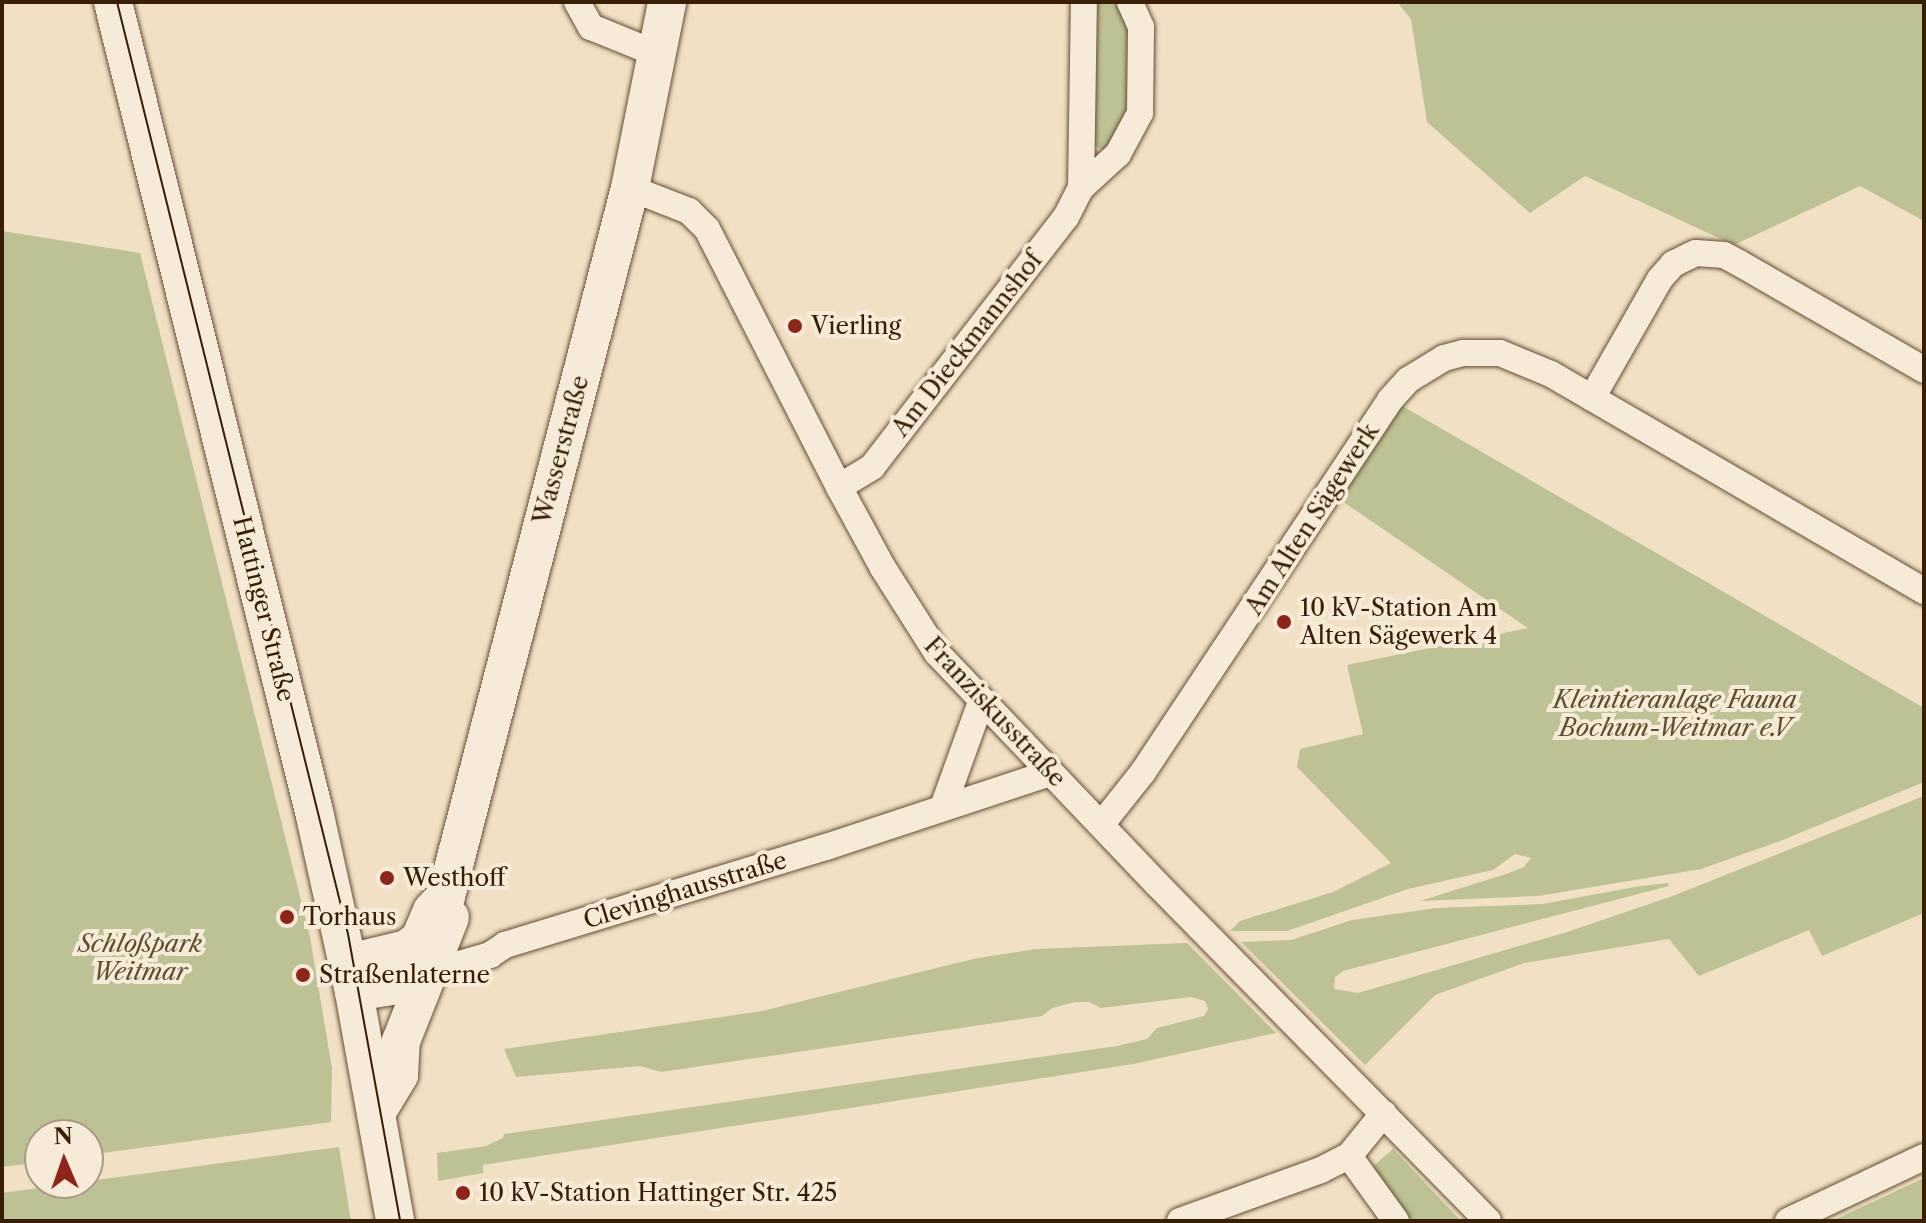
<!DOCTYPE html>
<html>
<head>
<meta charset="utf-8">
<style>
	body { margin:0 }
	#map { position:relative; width:1926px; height:1223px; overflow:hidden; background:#f1e0c3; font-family:"Libre Caslon Text",serif }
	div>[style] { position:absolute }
	.green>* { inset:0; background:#bcc293 }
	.roads { filter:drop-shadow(0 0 2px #664e34) drop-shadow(0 0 2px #664e34) }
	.street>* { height:26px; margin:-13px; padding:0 13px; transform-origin:13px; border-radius:13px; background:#f6ebd8 }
	.secondary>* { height:38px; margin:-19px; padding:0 19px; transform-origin:19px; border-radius:19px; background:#f6ebd8 }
	.tram>* { height:2px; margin:-1px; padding:0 1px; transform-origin:1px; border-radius:1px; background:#371e04 }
	.dots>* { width:22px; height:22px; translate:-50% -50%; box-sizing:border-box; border:4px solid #f6ebd8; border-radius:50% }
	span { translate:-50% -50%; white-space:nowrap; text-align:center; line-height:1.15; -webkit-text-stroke:8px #f6ebd8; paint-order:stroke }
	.poi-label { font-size:24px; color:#371e04 }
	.left { translate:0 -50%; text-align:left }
	.street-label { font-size:24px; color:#371e04 }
	.park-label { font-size:24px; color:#5f4f2f; font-style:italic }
	.frame { position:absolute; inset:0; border:4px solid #371e04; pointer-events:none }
	.north { position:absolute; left:24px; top:1119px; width:80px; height:80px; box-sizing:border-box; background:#f6ebd8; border:2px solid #aa9983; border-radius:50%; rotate:358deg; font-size:22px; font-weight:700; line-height:32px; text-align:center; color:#371e04 }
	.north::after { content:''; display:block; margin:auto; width:28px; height:36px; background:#8f2418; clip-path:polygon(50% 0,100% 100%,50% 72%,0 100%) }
</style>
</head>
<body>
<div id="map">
	<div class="green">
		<div style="clip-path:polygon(1093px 2px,1121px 2px,1131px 23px,1134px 107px,1106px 151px,1095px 146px,1092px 139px)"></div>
		<div style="clip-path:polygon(1397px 2px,1924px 2px,1924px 221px,1860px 186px,1734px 245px,1585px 176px,1530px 213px,1427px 122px,1411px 19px)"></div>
		<div style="clip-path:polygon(2px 231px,140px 253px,310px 937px,332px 1068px,331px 1122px,88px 1155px,88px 1135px,40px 1135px,40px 1162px,2px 1167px)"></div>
		<div style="clip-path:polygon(1399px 404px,1924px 708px,1924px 782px,1780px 841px,1701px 869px,1538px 896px,1420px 901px,1509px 873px,1524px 867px,1531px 858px,1515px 854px,1493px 870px,1408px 889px,1287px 931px,1230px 931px,1240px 921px,1333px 892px,1391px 863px,1297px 767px,1300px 749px,1363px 734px,1347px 665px,1528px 628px,1339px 499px)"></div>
		<div style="clip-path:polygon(1924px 796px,1924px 913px,1822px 956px,1809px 930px,1699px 976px,1669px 939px,1524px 963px,1435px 995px,1365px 1065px,1241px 942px,1291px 940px,1352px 920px,1436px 908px,1543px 904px,1640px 886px,1668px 883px,1669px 886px,1343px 971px,1335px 977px,1334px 989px,1358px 993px,1567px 932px,1670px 897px)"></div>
		<div style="clip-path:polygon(1187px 943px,1276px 1033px,1133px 1064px,483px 1165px,483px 1173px,438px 1181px,437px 1153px,486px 1146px,503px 1138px,504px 1134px,1117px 1046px,1147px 1039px,1157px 1028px,1204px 1016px,1208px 1009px,1205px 1001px,1191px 997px,1101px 1008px,1089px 1002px,1075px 1002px,1052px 1008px,1042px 1016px,661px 1072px,640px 1066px,516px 1077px,504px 1049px,762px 1011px,973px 959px,1036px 949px)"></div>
		<div style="clip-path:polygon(339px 1147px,351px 1221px,2px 1221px,2px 1193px)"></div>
		<div style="clip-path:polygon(1393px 1149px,1461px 1221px,1411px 1221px,1370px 1169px)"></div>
		<div style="clip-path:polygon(1924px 1178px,1924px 1221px,1832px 1221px)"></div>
	</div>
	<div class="roads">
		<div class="street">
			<div style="left:577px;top:2px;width:29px;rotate:61deg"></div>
			<div style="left:591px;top:27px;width:69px;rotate:22.1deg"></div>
			<div style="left:630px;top:188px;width:63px;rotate:21.3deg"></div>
			<div style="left:689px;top:211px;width:25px;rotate:45deg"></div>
			<div style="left:707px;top:229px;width:290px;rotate:62.9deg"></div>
			<div style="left:839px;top:487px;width:92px;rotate:61.5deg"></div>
			<div style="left:883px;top:568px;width:101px;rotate:57.6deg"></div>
			<div style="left:937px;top:653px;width:319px;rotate:46.4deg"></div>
			<div style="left:1157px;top:884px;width:472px;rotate:45.5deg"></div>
			<div style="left:1081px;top:188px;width:50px;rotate:-42.6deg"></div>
			<div style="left:1118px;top:154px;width:47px;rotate:-61.8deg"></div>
			<div style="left:1140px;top:113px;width:86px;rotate:-89.3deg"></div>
			<div style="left:1141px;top:27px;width:27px;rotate:-114deg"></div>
			<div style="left:1592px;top:398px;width:137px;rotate:-60.3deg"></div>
			<div style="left:1660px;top:279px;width:20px;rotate:-49deg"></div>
			<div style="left:1673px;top:264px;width:25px;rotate:-26deg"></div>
			<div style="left:1696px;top:253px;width:28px;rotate:4deg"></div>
			<div style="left:1724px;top:255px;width:17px;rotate:28deg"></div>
			<div style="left:1739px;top:263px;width:214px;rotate:30deg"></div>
			<div style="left:839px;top:487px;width:39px;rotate:-31deg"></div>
			<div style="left:872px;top:467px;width:316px;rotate:-52.2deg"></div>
			<div style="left:1066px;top:217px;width:33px;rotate:-63deg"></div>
			<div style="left:1081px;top:188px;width:186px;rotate:-89.1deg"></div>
			<div style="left:943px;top:807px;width:112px;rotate:-70.1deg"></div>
			<div style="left:1101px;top:825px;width:68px;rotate:-51.6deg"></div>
			<div style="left:1143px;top:772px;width:447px;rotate:-56.4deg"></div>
			<div style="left:1390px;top:400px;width:27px;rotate:-48deg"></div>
			<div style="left:1408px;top:380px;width:42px;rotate:-31.4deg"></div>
			<div style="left:1444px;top:358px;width:20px;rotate:-15deg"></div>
			<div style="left:1463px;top:353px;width:37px"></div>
			<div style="left:1500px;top:353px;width:55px;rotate:22.4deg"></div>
			<div style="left:1551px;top:374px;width:432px;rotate:30.2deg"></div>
			<div style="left:428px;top:973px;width:65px;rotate:-16.2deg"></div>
			<div style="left:490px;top:955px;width:18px;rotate:-34deg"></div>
			<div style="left:505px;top:945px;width:336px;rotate:-17deg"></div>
			<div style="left:826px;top:847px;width:236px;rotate:-18.3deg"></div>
			<div style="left:1349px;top:1156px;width:80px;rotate:54.1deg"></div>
			<div style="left:1180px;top:1221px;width:150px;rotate:-19.9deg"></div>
			<div style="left:1321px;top:1170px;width:31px;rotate:-27deg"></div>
			<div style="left:1349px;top:1156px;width:55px;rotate:-50.9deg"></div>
			<div style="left:1788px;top:1221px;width:150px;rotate:-25.2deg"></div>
		</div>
		<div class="secondary">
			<div style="left:113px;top:2px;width:839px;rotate:76.06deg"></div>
			<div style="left:315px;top:816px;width:180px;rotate:77.5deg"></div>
			<div style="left:354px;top:992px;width:233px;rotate:79.8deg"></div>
			<div style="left:349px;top:963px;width:60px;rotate:-13.6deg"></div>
			<div style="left:407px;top:949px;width:16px;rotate:-38deg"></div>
			<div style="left:420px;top:939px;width:30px;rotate:-67deg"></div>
			<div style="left:432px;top:911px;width:21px;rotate:-47deg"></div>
			<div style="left:446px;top:896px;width:732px;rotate:-75.43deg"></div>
			<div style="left:630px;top:188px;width:190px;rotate:-78.7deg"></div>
			<div style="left:354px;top:992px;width:45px;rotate:-9deg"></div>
			<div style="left:398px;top:985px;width:32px;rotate:-22deg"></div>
			<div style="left:378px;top:1110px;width:41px;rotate:-59deg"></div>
			<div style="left:399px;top:1075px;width:34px;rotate:-87deg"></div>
			<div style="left:401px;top:1041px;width:133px;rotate:-68.4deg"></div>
		</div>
	</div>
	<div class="tram">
		<div style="left:117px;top:2px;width:960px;rotate:76.08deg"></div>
		<div style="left:348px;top:934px;width:292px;rotate:79.7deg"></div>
	</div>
	<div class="dots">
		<div style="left:795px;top:326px;background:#8f2418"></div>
		<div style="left:1284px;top:622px;background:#8f2418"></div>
		<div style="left:387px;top:878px;background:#8f2418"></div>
		<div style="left:287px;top:917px;background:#8f2418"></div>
		<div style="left:303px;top:975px;background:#8f2418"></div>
		<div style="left:463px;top:1193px;background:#8f2418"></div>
	</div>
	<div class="poi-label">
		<span class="left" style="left:811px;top:326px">Vierling</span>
		<span class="left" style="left:1300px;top:622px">10 kV-Station Am<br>Alten Sägewerk 4</span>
		<span class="left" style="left:403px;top:878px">Westhoff</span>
		<span class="left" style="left:303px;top:917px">Torhaus</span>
		<span class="left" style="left:319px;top:975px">Straßenlaterne</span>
		<span class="left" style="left:479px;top:1193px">10 kV-Station Hattinger Str. 425</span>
	</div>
	<div class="street-label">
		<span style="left:967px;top:344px;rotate:-52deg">Am Dieckmannshof</span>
		<span style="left:561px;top:450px;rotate:-75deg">Wasserstraße</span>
		<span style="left:1312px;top:519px;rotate:-57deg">Am Alten Sägewerk</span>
		<span style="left:264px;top:609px;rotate:76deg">Hattinger Straße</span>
		<span style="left:995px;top:712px;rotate:47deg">Franziskusstraße</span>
		<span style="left:685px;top:890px;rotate:-17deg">Clevinghausstraße</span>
	</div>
	<div class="park-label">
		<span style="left:1675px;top:714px">Kleintieranlage Fauna<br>Bochum-Weitmar e.V</span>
		<span style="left:140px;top:958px">Schloßpark<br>Weitmar</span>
	</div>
	<div class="frame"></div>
	<div class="north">N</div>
</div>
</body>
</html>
